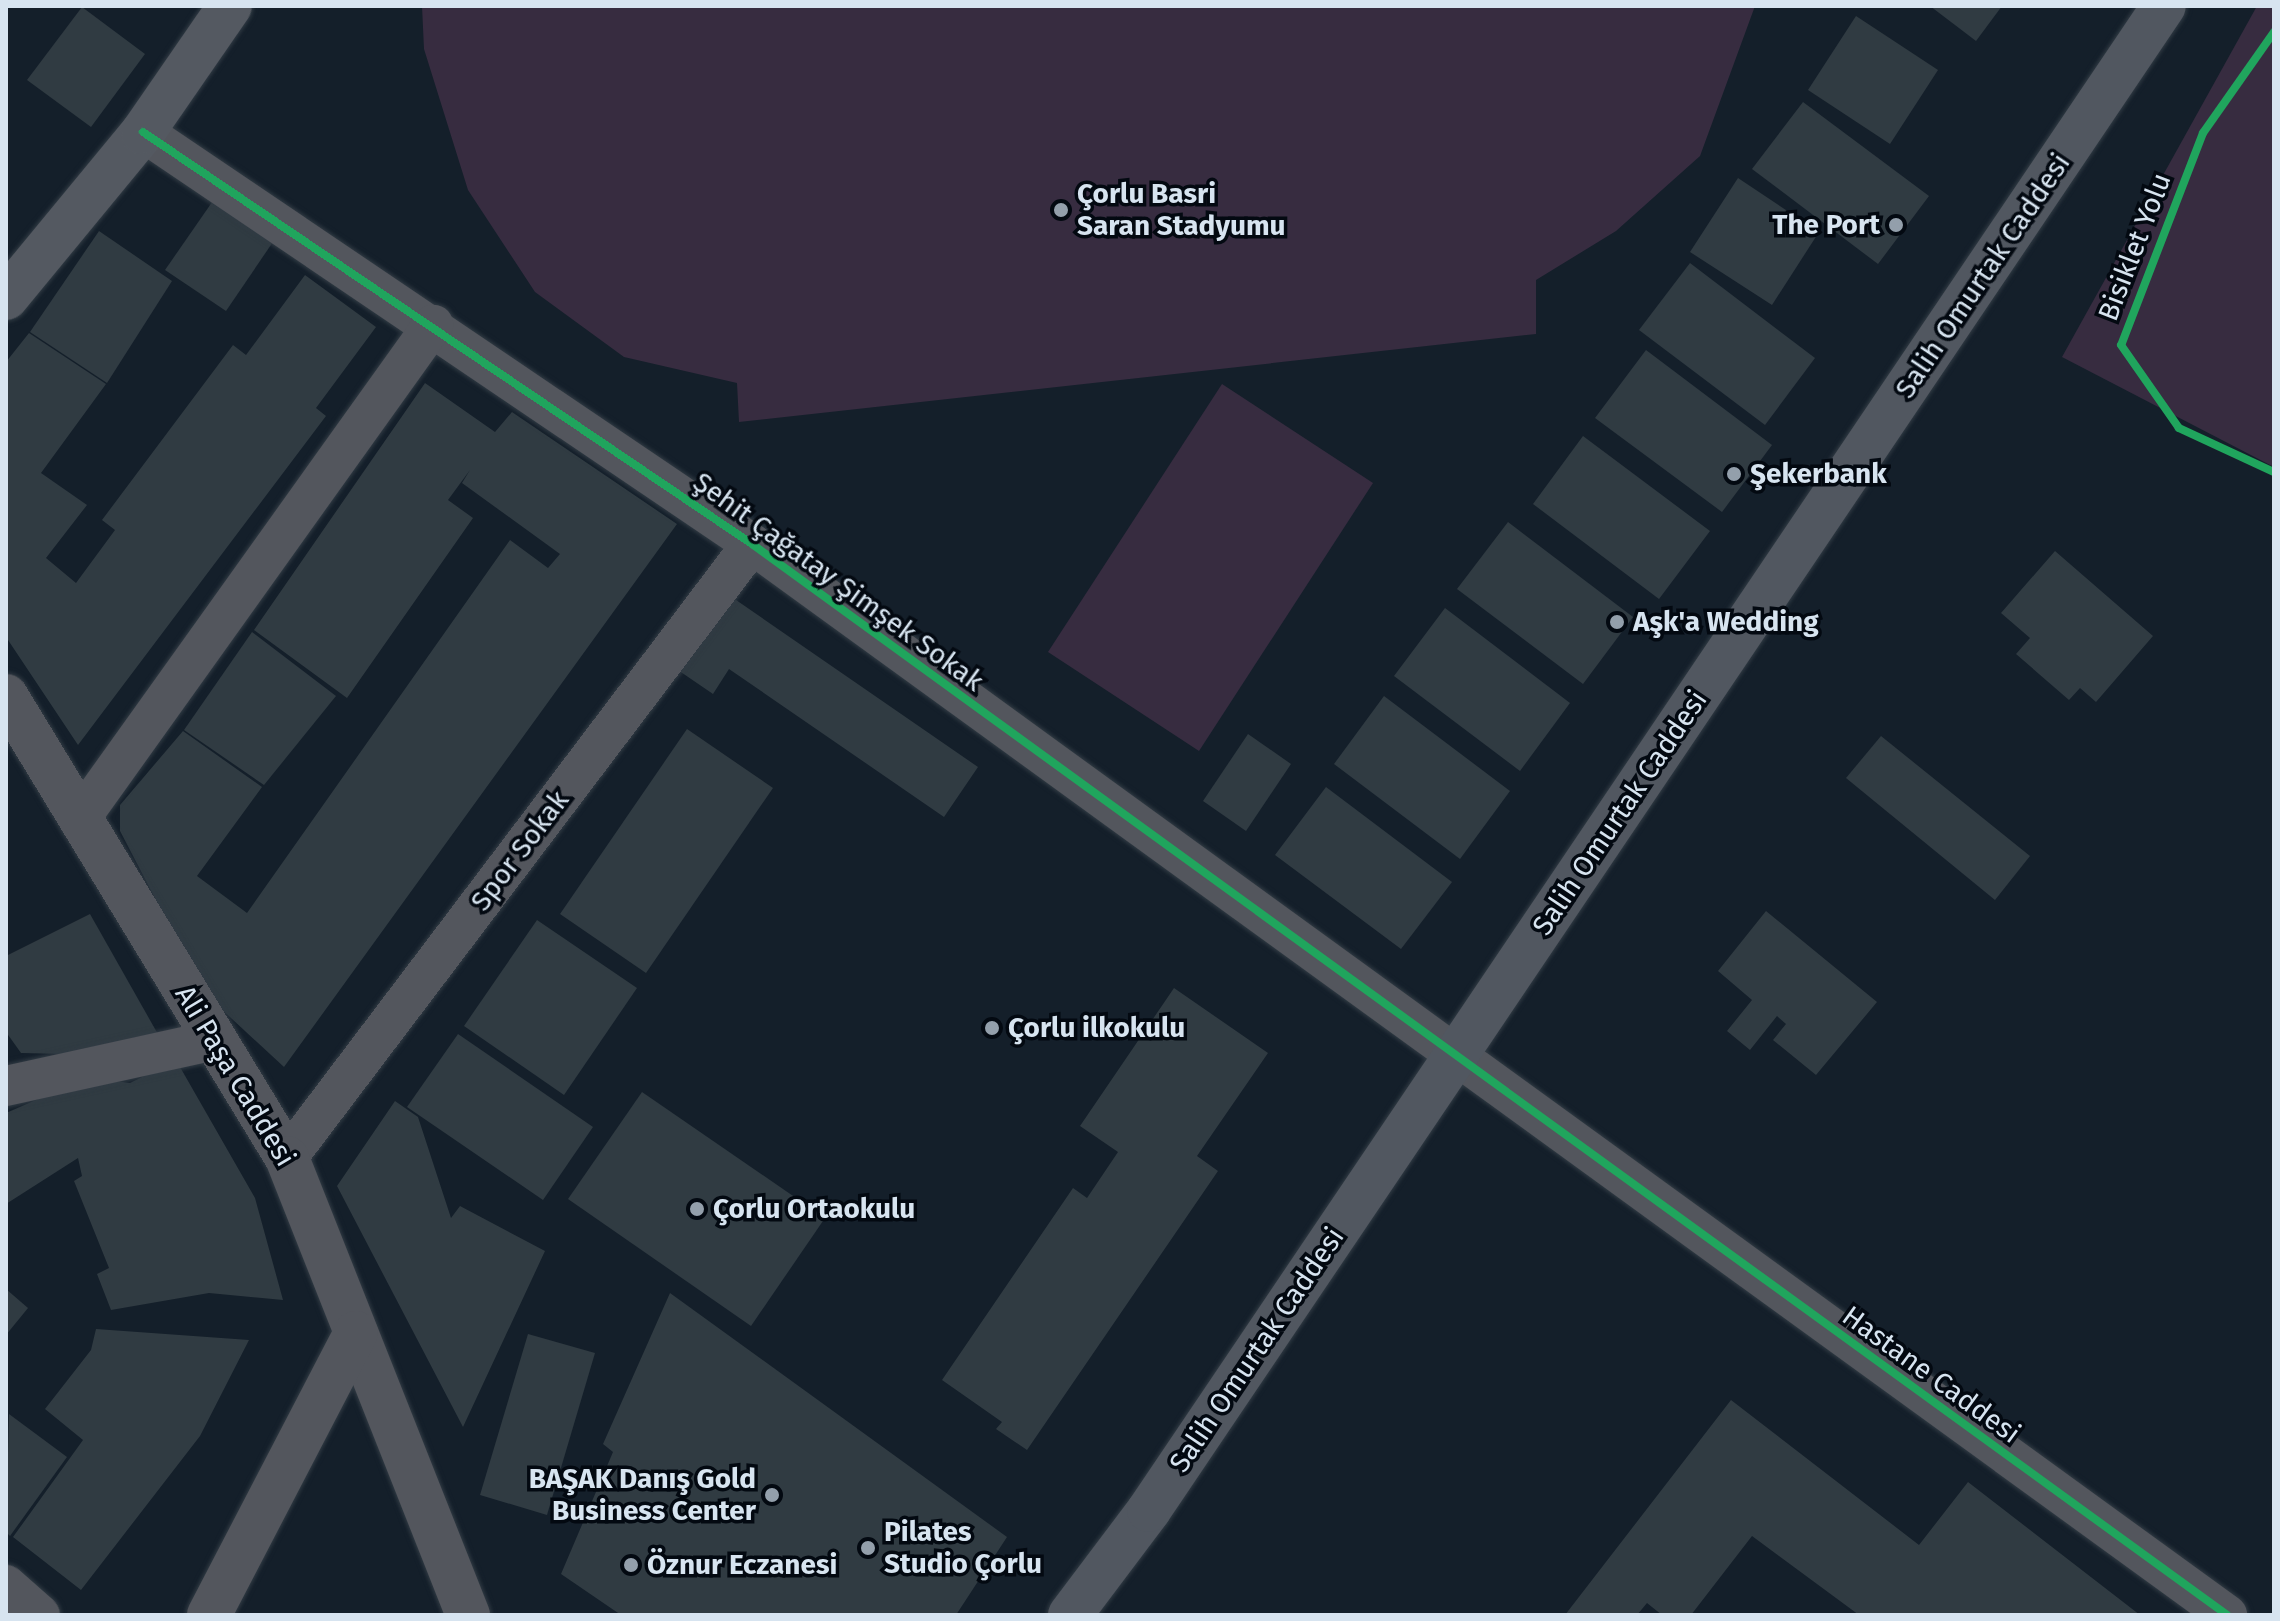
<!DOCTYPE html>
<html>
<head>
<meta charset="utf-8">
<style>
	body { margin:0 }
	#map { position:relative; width:2280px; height:1621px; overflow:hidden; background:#141f2a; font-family:"Fira Sans",sans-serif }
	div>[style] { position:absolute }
	.green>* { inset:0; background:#372c40 }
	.building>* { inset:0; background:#303b42 }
	.roads { filter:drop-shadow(0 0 2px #313b44) drop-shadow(0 0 2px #313b44) }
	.minor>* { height:40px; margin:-20px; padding:0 20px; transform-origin:20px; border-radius:20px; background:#53565d }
	.tertiary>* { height:44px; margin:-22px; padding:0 22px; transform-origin:22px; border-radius:22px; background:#53565d }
	.secondary>* { height:44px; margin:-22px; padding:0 22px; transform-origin:22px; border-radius:22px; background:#545961 }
	.primary>* { height:44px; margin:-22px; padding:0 22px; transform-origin:22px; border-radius:22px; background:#515760 }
	.cycleway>* { height:8px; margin:-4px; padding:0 4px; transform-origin:4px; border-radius:4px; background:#20a55d }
	.dots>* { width:22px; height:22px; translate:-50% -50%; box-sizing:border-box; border:4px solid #030911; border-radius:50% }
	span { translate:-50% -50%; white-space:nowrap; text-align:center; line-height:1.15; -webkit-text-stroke:7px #030911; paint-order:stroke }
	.poi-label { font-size:28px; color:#d7e4f0; font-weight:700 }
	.left { translate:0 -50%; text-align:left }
	.right { translate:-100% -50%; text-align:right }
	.street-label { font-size:28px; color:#d7e4f0 }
	.frame { position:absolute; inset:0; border:8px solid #d7e4f0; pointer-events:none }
</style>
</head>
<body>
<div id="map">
	<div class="green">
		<div style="clip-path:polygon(422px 6px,1755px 6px,1700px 156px,1616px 231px,1536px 280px,1536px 334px,739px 422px,737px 383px,624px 357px,535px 292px,468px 190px,424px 49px)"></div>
		<div style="clip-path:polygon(2257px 6px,2274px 6px,2274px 467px,2062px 357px)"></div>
		<div style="clip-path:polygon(1222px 384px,1373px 483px,1199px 751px,1048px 652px)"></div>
	</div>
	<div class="building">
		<div style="clip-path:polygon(1930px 6px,2002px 6px,1976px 41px)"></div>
		<div style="clip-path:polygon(82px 7px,145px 54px,91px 127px,27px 80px)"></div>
		<div style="clip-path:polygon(1856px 16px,1938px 70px,1890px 144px,1808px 90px)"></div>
		<div style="clip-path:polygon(1803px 102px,1929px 196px,1878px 264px,1752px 169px)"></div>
		<div style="clip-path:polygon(1738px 178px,1819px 232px,1772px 305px,1690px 252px)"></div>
		<div style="clip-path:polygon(217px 195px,277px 236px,226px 311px,165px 270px)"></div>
		<div style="clip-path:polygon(99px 231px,172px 281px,107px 383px,30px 332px)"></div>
		<div style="clip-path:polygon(1690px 263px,1815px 358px,1765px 425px,1639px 330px)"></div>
		<div style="clip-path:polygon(305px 275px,376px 327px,316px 408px,326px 416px,78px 745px,6px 637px,6px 362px,29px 333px,106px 384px,41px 473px,87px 505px,46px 558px,76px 583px,115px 530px,102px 520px,233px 345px,246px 355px)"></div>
		<div style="clip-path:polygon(1646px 350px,1772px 445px,1722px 512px,1595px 418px)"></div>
		<div style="clip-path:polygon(425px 383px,495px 432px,512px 412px,677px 524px,284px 1067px,205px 994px,120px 831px,120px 805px,183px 731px,262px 787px,197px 876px,247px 913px,510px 540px,548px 568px,560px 554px,462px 483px,470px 470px,448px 500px,473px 518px,347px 698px,254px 630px)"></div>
		<div style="clip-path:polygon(1583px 436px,1710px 531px,1659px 599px,1533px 504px)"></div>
		<div style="clip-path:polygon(1508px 522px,1633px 617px,1583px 684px,1457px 589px)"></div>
		<div style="clip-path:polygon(2055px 551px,2153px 636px,2096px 702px,2080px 688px,2069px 700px,2016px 654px,2030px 638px,2001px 613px)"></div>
		<div style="clip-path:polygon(723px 591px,978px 767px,944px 817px,729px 669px,713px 694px,672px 666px)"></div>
		<div style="clip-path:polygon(1445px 608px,1570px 703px,1520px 771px,1394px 676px)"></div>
		<div style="clip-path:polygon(252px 632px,336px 696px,264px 785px,184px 730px)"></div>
		<div style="clip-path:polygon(1384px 696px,1510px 791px,1460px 859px,1334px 764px)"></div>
		<div style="clip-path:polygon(687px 729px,773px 788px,646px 973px,560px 914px)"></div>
		<div style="clip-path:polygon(1248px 734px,1291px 764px,1246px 831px,1203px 801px)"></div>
		<div style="clip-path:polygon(1881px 736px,2030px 856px,1995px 900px,1846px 778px)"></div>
		<div style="clip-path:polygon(1326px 787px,1452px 882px,1401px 949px,1275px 855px)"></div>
		<div style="clip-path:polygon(1766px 911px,1877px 1002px,1816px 1075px,1773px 1040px,1786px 1024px,1777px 1016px,1750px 1050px,1727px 1031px,1752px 1000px,1718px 971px)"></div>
		<div style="clip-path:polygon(90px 914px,159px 1036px,106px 1055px,21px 1053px,6px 1032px,6px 956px)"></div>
		<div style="clip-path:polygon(537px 920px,637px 988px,564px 1095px,464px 1026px)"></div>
		<div style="clip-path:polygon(1174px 988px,1268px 1053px,1197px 1156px,1218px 1171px,1027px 1450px,996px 1429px,1002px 1422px,942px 1380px,1073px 1188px,1087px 1198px,1118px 1152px,1080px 1126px)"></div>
		<div style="clip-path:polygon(458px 1034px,593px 1127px,543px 1200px,407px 1107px)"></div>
		<div style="clip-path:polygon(176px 1060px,255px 1198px,283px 1300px,209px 1293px,111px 1310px,97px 1274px,109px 1268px,74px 1181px,82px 1176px,78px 1158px,6px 1204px,6px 1113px,52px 1093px,107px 1080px,130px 1083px)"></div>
		<div style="clip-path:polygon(642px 1092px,825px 1218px,751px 1326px,568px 1199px)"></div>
		<div style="clip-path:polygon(395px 1101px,418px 1117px,451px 1218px,460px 1206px,545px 1251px,463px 1427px,337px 1186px)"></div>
		<div style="clip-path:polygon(6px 1289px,28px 1308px,6px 1335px)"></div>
		<div style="clip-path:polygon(670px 1293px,1007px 1537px,956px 1615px,621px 1615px,561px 1574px,613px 1452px,603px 1444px)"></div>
		<div style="clip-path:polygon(96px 1329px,249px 1340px,200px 1436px,81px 1590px,13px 1537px,83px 1440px,45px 1409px,91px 1350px)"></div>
		<div style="clip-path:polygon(528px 1334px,595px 1353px,547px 1515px,480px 1495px)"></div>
		<div style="clip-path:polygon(1731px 1400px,1919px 1545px,1968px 1482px,2140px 1615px,1859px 1615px,1752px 1536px,1691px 1615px,1662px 1615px,1647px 1603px,1637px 1615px,1565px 1615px)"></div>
		<div style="clip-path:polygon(9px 1414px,67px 1457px,10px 1536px,6px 1532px)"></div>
	</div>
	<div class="roads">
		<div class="minor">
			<div style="left:143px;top:132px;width:735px;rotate:34.08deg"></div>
			<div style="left:752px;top:544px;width:1823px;rotate:35.98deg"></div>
			<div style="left:79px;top:820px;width:609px;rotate:-54.43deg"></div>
			<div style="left:6px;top:1086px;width:214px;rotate:-12.4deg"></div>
			<div style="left:287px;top:1158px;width:770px;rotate:-52.86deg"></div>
			<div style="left:6px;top:1585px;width:45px;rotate:41.4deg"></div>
		</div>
		<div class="tertiary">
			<div style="left:6px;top:696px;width:541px;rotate:58.69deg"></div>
			<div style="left:287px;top:1158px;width:492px;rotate:68.4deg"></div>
			<div style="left:209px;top:1615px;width:318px;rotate:-62.5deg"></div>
		</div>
		<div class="secondary">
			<div style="left:6px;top:298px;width:215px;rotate:-50.5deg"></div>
			<div style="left:143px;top:132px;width:153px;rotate:-55.4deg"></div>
		</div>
		<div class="primary">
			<div style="left:1070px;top:1615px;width:131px;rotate:-53deg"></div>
			<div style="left:1149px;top:1510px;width:1814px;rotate:-55.99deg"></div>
		</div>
	</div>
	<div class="cycleway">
		<div style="left:2274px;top:32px;width:123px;rotate:125.1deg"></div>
		<div style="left:2203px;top:133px;width:227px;rotate:111.1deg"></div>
		<div style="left:2121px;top:345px;width:101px;rotate:55.1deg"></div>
		<div style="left:2179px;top:428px;width:105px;rotate:24.9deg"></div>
		<div style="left:143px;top:132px;width:735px;rotate:34.08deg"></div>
		<div style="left:752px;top:544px;width:1823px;rotate:35.98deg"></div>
	</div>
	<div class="dots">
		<div style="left:1061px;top:210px;background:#939fab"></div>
		<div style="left:1896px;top:225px;background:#939fab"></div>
		<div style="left:1734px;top:474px;background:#939fab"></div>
		<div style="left:1617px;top:622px;background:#939fab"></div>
		<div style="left:992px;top:1028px;background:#939fab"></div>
		<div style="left:697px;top:1209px;background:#939fab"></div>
		<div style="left:772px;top:1495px;background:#939fab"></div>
		<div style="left:868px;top:1548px;background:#939fab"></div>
		<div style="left:631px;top:1565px;background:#939fab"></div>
	</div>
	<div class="poi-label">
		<span class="left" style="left:1077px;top:210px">Çorlu Basri<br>Saran Stadyumu</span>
		<span class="right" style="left:1880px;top:225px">The Port</span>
		<span class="left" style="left:1750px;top:474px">Şekerbank</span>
		<span class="left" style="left:1633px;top:622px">Aşk'a Wedding</span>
		<span class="left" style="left:1008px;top:1028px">Çorlu ilkokulu</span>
		<span class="left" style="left:713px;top:1209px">Çorlu Ortaokulu</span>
		<span class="right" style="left:756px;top:1495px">BAŞAK Danış Gold<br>Business Center</span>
		<span class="left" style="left:884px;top:1548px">Pilates<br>Studio Çorlu</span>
		<span class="left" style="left:647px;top:1565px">Öznur Eczanesi</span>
	</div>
	<div class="street-label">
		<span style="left:2135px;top:247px;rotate:-69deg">Bisiklet Yolu</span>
		<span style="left:1983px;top:276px;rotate:-56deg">Salih Omurtak Caddesi</span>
		<span style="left:838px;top:582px;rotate:36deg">Şehit Çağatay Şimşek Sokak</span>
		<span style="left:1620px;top:813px;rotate:-56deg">Salih Omurtak Caddesi</span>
		<span style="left:520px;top:851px;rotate:-53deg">Spor Sokak</span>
		<span style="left:235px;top:1076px;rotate:59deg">Ali Paşa Caddesi</span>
		<span style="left:1257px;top:1350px;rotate:-56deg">Salih Omurtak Caddesi</span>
		<span style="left:1931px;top:1375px;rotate:36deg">Hastane Caddesi</span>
	</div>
	<div class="frame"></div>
</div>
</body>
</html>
